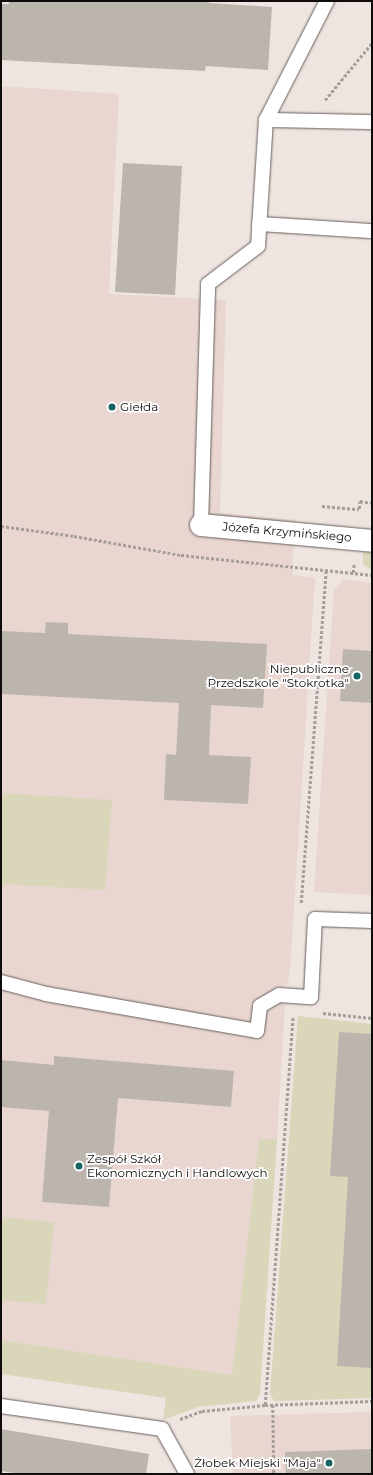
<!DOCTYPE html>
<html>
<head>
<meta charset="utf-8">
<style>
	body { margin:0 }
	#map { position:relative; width:373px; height:1475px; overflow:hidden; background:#eee4e0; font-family:Montserrat,sans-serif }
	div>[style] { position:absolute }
	.built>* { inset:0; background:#e9d6d0 }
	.green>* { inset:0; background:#d9d6b9 }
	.building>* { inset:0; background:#bbb5ae }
	.path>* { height:2.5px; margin-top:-1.25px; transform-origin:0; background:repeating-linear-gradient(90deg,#a69e9b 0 3px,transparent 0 5px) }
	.roads { filter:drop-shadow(0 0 1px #675f5b) drop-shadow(0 0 1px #675f5b) }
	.service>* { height:14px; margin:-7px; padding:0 7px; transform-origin:7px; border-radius:7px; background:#fff }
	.minor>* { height:22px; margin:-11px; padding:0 11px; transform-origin:11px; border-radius:11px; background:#fff }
	.dots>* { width:11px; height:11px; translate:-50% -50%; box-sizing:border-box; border:2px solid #fff; border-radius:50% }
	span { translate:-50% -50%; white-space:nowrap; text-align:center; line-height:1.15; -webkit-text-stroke:3.5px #fff; paint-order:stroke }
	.poi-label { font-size:12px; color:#0f0c0b }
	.left { translate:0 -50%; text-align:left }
	.right { translate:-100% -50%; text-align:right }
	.street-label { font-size:12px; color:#0f0c0b }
	.frame { position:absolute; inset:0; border:2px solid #0f0c0b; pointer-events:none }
</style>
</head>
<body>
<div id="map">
	<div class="built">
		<div style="clip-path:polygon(1px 86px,119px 94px,109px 294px,226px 300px,220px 513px,295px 520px,292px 575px,315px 578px,291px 955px,288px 984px,283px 985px,282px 1003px,285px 1005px,277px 1139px,259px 1139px,232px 1375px,1px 1340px)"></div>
		<div style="clip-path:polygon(344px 579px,372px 583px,372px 895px,314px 892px,334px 589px)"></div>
		<div style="clip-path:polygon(372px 1412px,372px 1474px,233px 1474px,230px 1416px)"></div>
	</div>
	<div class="green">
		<div style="clip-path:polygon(363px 552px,372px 553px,372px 570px,363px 565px)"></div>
		<div style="clip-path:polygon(1px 793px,112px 800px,105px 890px,1px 884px)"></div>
		<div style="clip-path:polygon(298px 1016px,372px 1024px,372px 1398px,274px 1401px,270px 1394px)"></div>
		<div style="clip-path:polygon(259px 1139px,277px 1139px,260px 1394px,256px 1401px,198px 1407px,163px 1420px,166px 1398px,1px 1374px,1px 1340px,232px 1375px)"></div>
		<div style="clip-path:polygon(1px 1217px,54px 1222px,46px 1304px,1px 1300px)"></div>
	</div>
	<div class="building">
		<div style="clip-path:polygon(9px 1px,209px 1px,209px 3px,272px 7px,268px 70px,206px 66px,205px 71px,1px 60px,1px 4px,9px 4px)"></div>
		<div style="clip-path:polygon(123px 163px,182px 166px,175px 295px,115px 292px)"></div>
		<div style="clip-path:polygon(46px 622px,68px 623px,68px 634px,267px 644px,263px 708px,211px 705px,209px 755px,251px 757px,248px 804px,164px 800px,166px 754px,176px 755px,179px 703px,1px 694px,1px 631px,45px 633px)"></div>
		<div style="clip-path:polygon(343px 649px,372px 651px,372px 703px,340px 701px)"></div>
		<div style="clip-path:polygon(339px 1032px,372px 1034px,372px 1368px,337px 1366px,348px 1177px,330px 1176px)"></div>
		<div style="clip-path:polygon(54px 1056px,234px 1071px,231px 1107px,118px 1098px,109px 1207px,42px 1202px,49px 1111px,1px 1107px,1px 1060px,54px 1065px)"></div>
		<div style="clip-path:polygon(1px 1429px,149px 1454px,146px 1474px,21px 1474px,1px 1471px)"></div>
		<div style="clip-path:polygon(372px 1449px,372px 1474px,286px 1474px,285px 1452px)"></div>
	</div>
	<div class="path">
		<div style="left:325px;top:100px;width:74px;rotate:-50.5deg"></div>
		<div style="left:322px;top:506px;width:37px;rotate:5deg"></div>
		<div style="left:359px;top:509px;width:8px;rotate:-83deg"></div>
		<div style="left:360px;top:501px;width:12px;rotate:9deg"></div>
		<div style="left:1px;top:526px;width:74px;rotate:7.8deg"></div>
		<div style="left:74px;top:536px;width:109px;rotate:10.1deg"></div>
		<div style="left:181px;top:555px;width:192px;rotate:6deg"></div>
		<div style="left:353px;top:573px;width:10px;rotate:-84deg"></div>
		<div style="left:301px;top:903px;width:333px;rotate:-85.7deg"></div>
		<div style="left:323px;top:1013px;width:49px;rotate:5.8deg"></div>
		<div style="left:265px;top:1405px;width:107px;rotate:-2.1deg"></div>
		<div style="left:273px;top:1405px;width:69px;rotate:89.2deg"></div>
		<div style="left:180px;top:1419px;width:23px;rotate:-20deg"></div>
		<div style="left:202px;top:1411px;width:63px;rotate:-5.4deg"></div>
		<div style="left:265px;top:1405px;width:390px;rotate:-85.9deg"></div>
	</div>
	<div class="roads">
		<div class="service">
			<div style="left:266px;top:120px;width:134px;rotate:-62.9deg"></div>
			<div style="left:259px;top:224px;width:112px;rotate:3.6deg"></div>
			<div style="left:201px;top:525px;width:241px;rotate:-88.3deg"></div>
			<div style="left:208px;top:284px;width:63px;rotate:-37.2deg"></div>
			<div style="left:258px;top:246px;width:126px;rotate:-86.4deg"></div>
			<div style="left:266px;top:120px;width:105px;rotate:1.1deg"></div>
			<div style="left:1px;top:982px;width:47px;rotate:14.9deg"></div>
			<div style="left:46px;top:994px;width:214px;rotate:9.9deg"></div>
			<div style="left:257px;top:1031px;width:25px;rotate:-83deg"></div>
			<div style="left:260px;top:1006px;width:22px;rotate:-30deg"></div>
			<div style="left:279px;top:995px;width:32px;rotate:4deg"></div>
			<div style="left:311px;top:997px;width:78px;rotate:-87.1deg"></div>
			<div style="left:315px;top:919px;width:57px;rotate:2deg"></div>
			<div style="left:1px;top:1406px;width:163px;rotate:8.1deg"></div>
			<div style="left:162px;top:1429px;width:51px;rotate:60.9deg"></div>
		</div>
		<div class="minor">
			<div style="left:201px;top:525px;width:172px;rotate:5.3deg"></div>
		</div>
	</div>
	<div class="dots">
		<div style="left:112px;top:407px;background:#176562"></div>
		<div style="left:357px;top:676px;background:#176562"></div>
		<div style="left:79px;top:1166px;background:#176562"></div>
		<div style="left:329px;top:1463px;background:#176562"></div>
	</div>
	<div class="poi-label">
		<span class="left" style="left:120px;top:407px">Giełda</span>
		<span class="right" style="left:349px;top:676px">Niepubliczne<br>Przedszkole "Stokrotka"</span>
		<span class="left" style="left:87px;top:1166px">Zespół Szkół<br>Ekonomicznych i Handlowych</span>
		<span class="right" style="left:321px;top:1463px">Żłobek Miejski "Maja"</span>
	</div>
	<div class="street-label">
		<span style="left:287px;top:532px;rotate:5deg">Józefa Krzymińskiego</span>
	</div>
	<div class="frame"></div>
</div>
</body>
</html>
